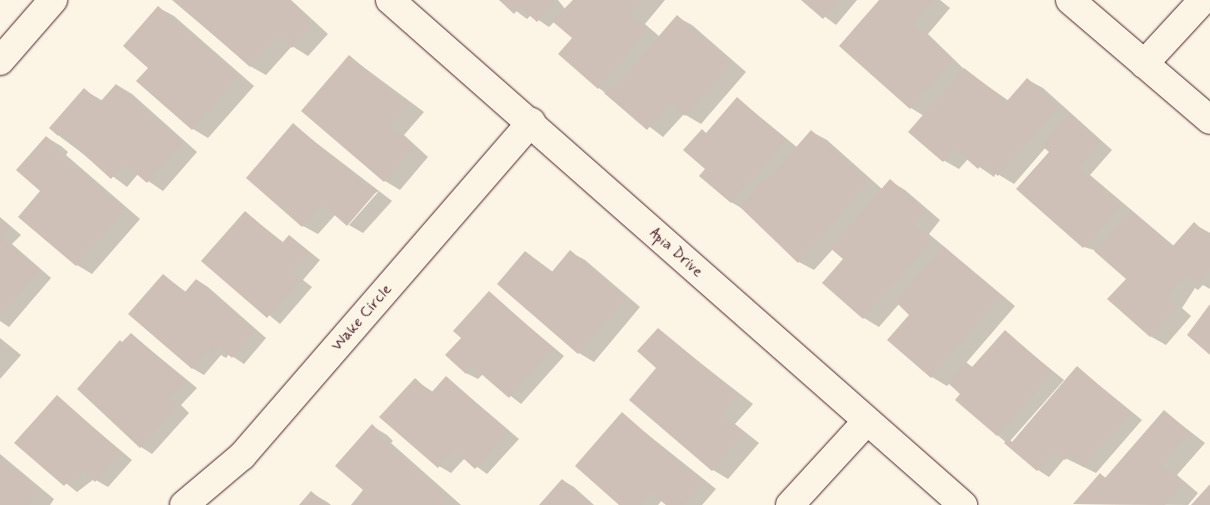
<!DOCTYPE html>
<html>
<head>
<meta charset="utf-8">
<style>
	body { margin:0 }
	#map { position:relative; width:1210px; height:505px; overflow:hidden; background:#fcf5e5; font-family:Mynerve,sans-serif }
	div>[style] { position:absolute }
	.shadow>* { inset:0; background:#0003 }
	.building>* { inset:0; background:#cfc0b7 }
	.roads { filter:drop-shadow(0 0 1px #4a1f2b) drop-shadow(0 0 1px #4a1f2b) }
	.minor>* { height:28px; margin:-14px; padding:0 14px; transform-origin:14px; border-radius:14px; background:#fcf5e5 }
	span { translate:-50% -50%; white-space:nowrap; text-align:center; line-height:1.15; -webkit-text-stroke:4px #fcf5e5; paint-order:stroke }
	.street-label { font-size:16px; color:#4a1f2b }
</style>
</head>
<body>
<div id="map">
	<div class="shadow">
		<div style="clip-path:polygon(172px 0,291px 0,328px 34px,308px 56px,292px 46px,266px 75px,250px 66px)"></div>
		<div style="clip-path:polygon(501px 0,558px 0,565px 9px,573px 0,665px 0,645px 24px,660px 37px,677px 17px,692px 25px,746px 72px,701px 124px,684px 114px,663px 137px,599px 88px,573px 38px,555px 21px,549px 27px,531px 15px,527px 19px)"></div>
		<div style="clip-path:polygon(803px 0,857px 0,836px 25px)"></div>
		<div style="clip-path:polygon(881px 0,940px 0,950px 8px,928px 34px,966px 71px,1009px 101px,1028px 80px,1043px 88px,1112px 150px,1090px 175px,1174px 246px,1194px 224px,1210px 233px,1210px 289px,1203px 285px,1198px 290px,1195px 288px,1182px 308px,1191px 316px,1166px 345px,1150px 336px,1127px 279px,1097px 251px,1084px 247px,1051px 151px,1046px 147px,1014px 184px,996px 173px,994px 177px,968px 159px,959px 169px,943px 160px,924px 116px,911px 108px)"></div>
		<div style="clip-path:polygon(159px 8px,174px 16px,254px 86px,208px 138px,193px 129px,138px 81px,150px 67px)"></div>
		<div style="clip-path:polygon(350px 57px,424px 112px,404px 135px,428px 157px,400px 190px,385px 181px,303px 111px)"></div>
		<div style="clip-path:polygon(117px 85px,132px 94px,197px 152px,163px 191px,138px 174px,127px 187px,58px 135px,84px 90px,103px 101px)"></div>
		<div style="clip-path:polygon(737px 98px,798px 148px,812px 132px,827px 140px,882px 189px,890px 181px,905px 190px,940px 220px,929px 234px,1015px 306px,966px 363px,974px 368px,1005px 332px,1064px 380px,1010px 441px,1013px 442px,1078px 368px,1142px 420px,1096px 473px,1065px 458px,1049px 477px,1038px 470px,957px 400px,962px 393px,950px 383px,947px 386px,932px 377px,911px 315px,899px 304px,879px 327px,864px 318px,824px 283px,845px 259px,833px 249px,814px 270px,799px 262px,743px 209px,731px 202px,707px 169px,707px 134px)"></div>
		<div style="clip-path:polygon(293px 125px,392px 201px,363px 233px,349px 225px,379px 191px,336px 214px,318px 234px,303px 226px)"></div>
		<div style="clip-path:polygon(46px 137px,61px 146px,68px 152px,66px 155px,140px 219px,92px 274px,77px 265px,20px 217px,42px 191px)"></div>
		<div style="clip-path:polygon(245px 212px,284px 243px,290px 236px,320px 260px,303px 280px,312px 287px,280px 324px,203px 261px)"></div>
		<div style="clip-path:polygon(0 217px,21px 235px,12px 244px,51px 278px,9px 327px,0 321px)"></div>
		<div style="clip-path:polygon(526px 252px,553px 272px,570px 252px,585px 260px,640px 307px,594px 362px,579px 353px)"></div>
		<div style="clip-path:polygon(164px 276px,186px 292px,197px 280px,208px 287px,266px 338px,244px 364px,229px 354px,226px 358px,221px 355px,204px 375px,192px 368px)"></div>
		<div style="clip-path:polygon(489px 293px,564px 356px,521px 404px,483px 374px,478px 379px,466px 373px)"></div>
		<div style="clip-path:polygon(658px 330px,753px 404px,735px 424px,759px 443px,728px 479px,713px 470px,631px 400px,658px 368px)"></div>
		<div style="clip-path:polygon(131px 334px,197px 388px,181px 405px,189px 413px,152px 454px,141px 447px,123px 343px)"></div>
		<div style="clip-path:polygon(0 338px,21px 355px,0 379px)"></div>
		<div style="clip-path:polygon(446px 377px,519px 439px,487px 474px,465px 458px,451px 473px,439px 466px,415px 380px,433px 392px)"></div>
		<div style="clip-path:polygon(57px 397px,132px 460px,108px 487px,94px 479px,77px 492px,16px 443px)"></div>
		<div style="clip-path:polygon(1165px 412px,1205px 443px,1177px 475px,1198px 493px,1188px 505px,1075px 504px,1101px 475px,1106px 478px)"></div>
		<div style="clip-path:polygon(622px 414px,716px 489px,702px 505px,668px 505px,662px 500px,658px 505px,621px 505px)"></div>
		<div style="clip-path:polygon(372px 426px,387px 435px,393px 441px,391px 443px,461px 505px,352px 505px,365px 490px)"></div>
		<div style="clip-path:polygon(0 454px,54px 499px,50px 505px,0 505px)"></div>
		<div style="clip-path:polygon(562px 480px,574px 487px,594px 505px,540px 505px)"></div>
		<div style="clip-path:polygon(312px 493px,327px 502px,331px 505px,301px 505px)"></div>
	</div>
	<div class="building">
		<div style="clip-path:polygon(174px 0,289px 0,313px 25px,292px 48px,278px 35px,250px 67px)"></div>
		<div style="clip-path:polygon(499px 0,553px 0,555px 2px,537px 22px,520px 7px,514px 14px)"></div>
		<div style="clip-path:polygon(573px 0,643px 0,630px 15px,647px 29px,598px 89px,558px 54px,572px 38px,552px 21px)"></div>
		<div style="clip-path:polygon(801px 0,840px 0,823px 19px)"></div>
		<div style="clip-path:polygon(879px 0,934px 0,913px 24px,953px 60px,910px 109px,839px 46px)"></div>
		<div style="clip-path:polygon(158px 6px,239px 76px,192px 130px,136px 81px,148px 68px,123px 46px)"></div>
		<div style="clip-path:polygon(677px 15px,732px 63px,685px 116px,670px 103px,647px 130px,604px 93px,609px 88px,612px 90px)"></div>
		<div style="clip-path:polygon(349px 55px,403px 101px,405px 98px,410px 103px,390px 126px,414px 147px,384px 182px,301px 111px)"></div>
		<div style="clip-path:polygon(964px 68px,1007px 101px,1027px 78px,1059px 106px,998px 176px,983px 163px,978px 169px,954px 148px,943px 162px,908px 132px)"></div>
		<div style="clip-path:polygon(116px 84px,183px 143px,147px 183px,125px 164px,111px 179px,60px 133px,58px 136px,49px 128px,84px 88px,100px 102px)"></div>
		<div style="clip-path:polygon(737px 97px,786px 140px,731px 203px,699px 176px,705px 169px,683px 150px,702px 129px,706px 133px)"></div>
		<div style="clip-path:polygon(1069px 114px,1101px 142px,1079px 168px,1121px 206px,1083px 248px,1016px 189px,1049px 152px,1041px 145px)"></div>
		<div style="clip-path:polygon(293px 123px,367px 187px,369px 184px,377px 191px,347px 226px,322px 204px,302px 227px,246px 178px)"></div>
		<div style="clip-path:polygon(811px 130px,869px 181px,798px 263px,740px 207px,762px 181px,765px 183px)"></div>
		<div style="clip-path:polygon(46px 136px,54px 143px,51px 146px,125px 209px,76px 266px,18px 217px,40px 191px,16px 170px)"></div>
		<div style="clip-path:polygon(890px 179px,926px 211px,914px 225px,932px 240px,863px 319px,822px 283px,843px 259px,830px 248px)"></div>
		<div style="clip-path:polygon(1131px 210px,1172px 247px,1194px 222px,1210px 237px,1210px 269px,1197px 283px,1189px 275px,1182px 282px,1180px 280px,1167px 298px,1177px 306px,1150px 337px,1107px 299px,1126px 279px,1094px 251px)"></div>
		<div style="clip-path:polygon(245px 211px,282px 243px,289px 235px,310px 253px,292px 272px,301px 280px,267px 318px,201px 261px)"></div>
		<div style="clip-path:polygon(0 219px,10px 227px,1px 237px,40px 270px,0 317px)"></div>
		<div style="clip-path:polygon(943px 246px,1001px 296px,931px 378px,887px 340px,909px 315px,895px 301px)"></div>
		<div style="clip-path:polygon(570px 250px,626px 298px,578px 354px,497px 284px,525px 251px,551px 273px)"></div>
		<div style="clip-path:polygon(163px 274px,185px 292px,196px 279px,255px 331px,232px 358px,219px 347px,213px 352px,209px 349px,192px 369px,128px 314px)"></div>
		<div style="clip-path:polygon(489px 291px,553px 348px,509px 398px,472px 366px,466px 374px,445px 355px,461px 338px,453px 331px)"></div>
		<div style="clip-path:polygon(1210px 304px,1210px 355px,1187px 335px)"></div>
		<div style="clip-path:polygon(658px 328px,738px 394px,721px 414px,745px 434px,712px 471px,629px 400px,656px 368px,637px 351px)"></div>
		<div style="clip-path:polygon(1005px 330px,1053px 372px,997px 436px,955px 400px,960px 394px,948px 383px,966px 362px,972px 367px)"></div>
		<div style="clip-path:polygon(131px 333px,186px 381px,170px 398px,178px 405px,140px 448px,77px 389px,120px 340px,122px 342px)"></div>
		<div style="clip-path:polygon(1077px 366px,1131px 413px,1083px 467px,1070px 455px,1065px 460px,1055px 451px,1037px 471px,1004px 443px,1008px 438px,1012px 442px)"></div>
		<div style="clip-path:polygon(446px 376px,509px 432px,475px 469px,454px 450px,438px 468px,379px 417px,415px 378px,431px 393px)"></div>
		<div style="clip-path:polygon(57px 395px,121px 452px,95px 482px,84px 471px,75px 482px,71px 479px,64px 486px,14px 443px)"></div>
		<div style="clip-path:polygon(1164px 410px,1191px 433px,1162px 465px,1184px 484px,1165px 505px,1073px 504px,1100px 473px,1105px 478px)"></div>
		<div style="clip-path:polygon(622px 412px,697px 478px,699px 476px,705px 481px,684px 505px,666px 505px,651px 493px,641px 505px,619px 505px,575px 466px)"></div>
		<div style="clip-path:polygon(372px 424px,379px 431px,377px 434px,449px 498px,443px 505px,351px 505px,363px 490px,335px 466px)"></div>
		<div style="clip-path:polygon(0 457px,40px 490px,28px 505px,0 505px)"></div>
		<div style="clip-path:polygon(562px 479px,592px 505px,539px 505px)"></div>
		<div style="clip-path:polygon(1210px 484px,1210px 505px,1191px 505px)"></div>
		<div style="clip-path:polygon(311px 491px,327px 505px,299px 505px)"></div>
	</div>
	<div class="roads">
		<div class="minor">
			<div style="left:390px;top:0;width:764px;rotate:41.39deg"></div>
			<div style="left:1070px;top:0;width:184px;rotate:40.6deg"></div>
			<div style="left:0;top:61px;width:81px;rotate:-49deg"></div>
			<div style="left:1144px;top:64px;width:87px;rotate:-47.3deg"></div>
			<div style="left:184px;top:505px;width:76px;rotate:-40.2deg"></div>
			<div style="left:242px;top:456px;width:442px;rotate:-49.1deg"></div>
			<div style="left:790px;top:505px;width:113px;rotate:-47.5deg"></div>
		</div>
	</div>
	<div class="street-label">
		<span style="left:676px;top:253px;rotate:42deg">Apia Drive</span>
		<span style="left:362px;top:318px;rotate:-49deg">Wake Circle</span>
	</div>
</div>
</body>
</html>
